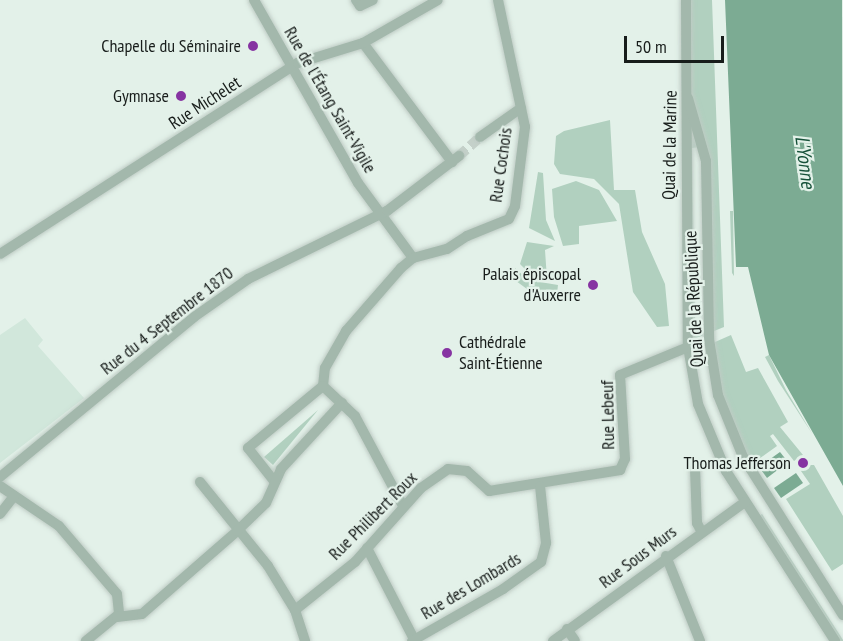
<!DOCTYPE html>
<html>
<head>
<meta charset="utf-8">
<style>
	body { margin:0 }
	#map { position:relative; width:843px; height:641px; overflow:hidden; background:#e3f1e9; font-family:"PT Sans Narrow",sans-serif }
	div>[style] { position:absolute }
	.built>* { inset:0; background:#d1e7db }
	.green>* { inset:0; background:#b1d0bf }
	.water>* { inset:0; background:#7cab93 }
	.street-tunnel>* { height:10px; margin-top:-5px; transform-origin:0; background:repeating-linear-gradient(90deg,#c5d1ca 0 10px,transparent 0 15px) }
	.roads { filter:drop-shadow(0 0 2px #becbc4) drop-shadow(0 0 2px #becbc4) }
	.street>* { height:10px; margin:-5px; padding:0 5px; transform-origin:5px; border-radius:5px; background:#a3b8ac }
	.dots>* { width:16px; height:16px; translate:-50% -50%; box-sizing:border-box; border:3px solid #e3f1e9; border-radius:50% }
	span { translate:-50% -50%; white-space:nowrap; text-align:center; line-height:1.15; -webkit-text-stroke:4.5px #e3f1e9; paint-order:stroke }
	.poi-label { font-size:18px; color:#181d1b }
	.right { translate:-100% -50%; text-align:right }
	.left { translate:0 -50%; text-align:left }
	.street-label { font-size:18px; color:#181d1b }
	.water-label { font-size:20px; color:#165139; font-style:italic }
	.scale { position:absolute; left:624px; top:36px; width:100px; height:27px; box-sizing:border-box; border:3px solid #181d1b; border-top:0; padding-left:8px; font-size:18px; line-height:21px; white-space:nowrap; color:#181d1b; -webkit-text-stroke:4px #e3f1e9; paint-order:stroke }
</style>
</head>
<body>
<div id="map">
	<div class="built">
		<div style="clip-path:polygon(25px 318px,43px 340px,38px 346px,84px 398px,0 463px,0 335px)"></div>
	</div>
	<div class="green">
		<div style="clip-path:polygon(691px 0,712px 0,724px 327px,714px 331px,710px 161px,692px 99px)"></div>
		<div style="clip-path:polygon(610px 120px,614px 190px,635px 190px,642px 232px,665px 284px,669px 326px,657px 327px,633px 292px,619px 204px,594px 179px,560px 174px,554px 164px,556px 136px,564px 131px)"></div>
		<div style="clip-path:polygon(689px 120px,699px 147px,692px 148px,695px 332px,704px 335px,691px 340px)"></div>
		<div style="clip-path:polygon(538px 172px,543px 173px,546px 220px,555px 241px,529px 228px)"></div>
		<div style="clip-path:polygon(576px 181px,599px 190px,617px 221px,579px 226px,579px 244px,563px 246px,554px 217px,552px 189px)"></div>
		<div style="clip-path:polygon(730px 211px,733px 211px,734px 276px,732px 273px)"></div>
		<div style="clip-path:polygon(527px 242px,554px 246px,545px 250px,547px 279px,531px 275px,520px 264px)"></div>
		<div style="clip-path:polygon(515px 268px,528px 280px,558px 285px,557px 294px,550px 298px,527px 289px,516px 281px)"></div>
		<div style="clip-path:polygon(731px 335px,746px 372px,758px 368px,788px 422px,780px 427px,803px 455px,794px 461px,773px 434px,770px 436px,777px 446px,752px 464px,738px 439px,724px 402px,716px 363px,715px 342px)"></div>
		<div style="clip-path:polygon(769px 355px,786px 390px,813px 435px,778px 381px,765px 357px)"></div>
		<div style="clip-path:polygon(318px 410px,273px 465px,264px 457px)"></div>
		<div style="clip-path:polygon(809px 465px,814px 465px,843px 516px,843px 564px,832px 571px,786px 499px,810px 484px,801px 471px)"></div>
		<div style="clip-path:polygon(762px 514px,843px 640px,843px 641px,839px 641px,759px 516px)"></div>
	</div>
	<div class="water">
		<div style="clip-path:polygon(725px 0,842px 0,843px 486px,769px 355px,748px 267px,736px 267px)"></div>
		<div style="clip-path:polygon(780px 452px,788px 462px,767px 478px,759px 467px)"></div>
		<div style="clip-path:polygon(796px 473px,803px 483px,781px 498px,774px 488px)"></div>
	</div>
	<div class="street-tunnel">
		<div style="left:459px;top:156px;width:28px;rotate:-42deg"></div>
	</div>
	<div class="roads">
		<div class="street">
			<div style="left:254px;top:0;width:210px;rotate:60.4deg"></div>
			<div style="left:358px;top:183px;width:93px;rotate:53.7deg"></div>
			<div style="left:356px;top:0;width:7px;rotate:56deg"></div>
			<div style="left:360px;top:6px;width:14px;rotate:-25deg"></div>
			<div style="left:686px;top:0;width:347px;rotate:89.7deg"></div>
			<div style="left:688px;top:347px;width:58px;rotate:80deg"></div>
			<div style="left:698px;top:404px;width:73px;rotate:67.3deg"></div>
			<div style="left:726px;top:471px;width:202px;rotate:57.3deg"></div>
			<div style="left:363px;top:43px;width:149px;rotate:53.2deg"></div>
			<div style="left:688px;top:98px;width:66px;rotate:74.1deg"></div>
			<div style="left:706px;top:161px;width:178px;rotate:89deg"></div>
			<div style="left:709px;top:339px;width:57px;rotate:80.9deg"></div>
			<div style="left:718px;top:395px;width:67px;rotate:68deg"></div>
			<div style="left:743px;top:457px;width:187px;rotate:57.7deg"></div>
			<div style="left:480px;top:137px;width:50px;rotate:-35.3deg"></div>
			<div style="left:0;top:254px;width:354px;rotate:-32.7deg"></div>
			<div style="left:298px;top:63px;width:68px;rotate:-17.1deg"></div>
			<div style="left:363px;top:43px;width:86px;rotate:-29.8deg"></div>
			<div style="left:323px;top:386px;width:18px;rotate:-84deg"></div>
			<div style="left:325px;top:368px;width:43px;rotate:-60.4deg"></div>
			<div style="left:346px;top:331px;width:84px;rotate:-48.9deg"></div>
			<div style="left:401px;top:268px;width:16px;rotate:-40deg"></div>
			<div style="left:413px;top:258px;width:35px;rotate:-15deg"></div>
			<div style="left:447px;top:249px;width:24px;rotate:-33deg"></div>
			<div style="left:467px;top:236px;width:45px;rotate:-22deg"></div>
			<div style="left:509px;top:219px;width:14px;rotate:-65deg"></div>
			<div style="left:515px;top:206px;width:80px;rotate:-82.8deg"></div>
			<div style="left:525px;top:127px;width:130px;rotate:-102deg"></div>
			<div style="left:323px;top:386px;width:44px;rotate:43.2deg"></div>
			<div style="left:355px;top:416px;width:102px;rotate:61.9deg"></div>
			<div style="left:695px;top:468px;width:55px;rotate:87.9deg"></div>
			<div style="left:697px;top:523px;width:9px;rotate:63deg"></div>
			<div style="left:0;top:477px;width:251px;rotate:-39.5deg"></div>
			<div style="left:194px;top:317px;width:66px;rotate:-35.1deg"></div>
			<div style="left:248px;top:279px;width:155px;rotate:-26.1deg"></div>
			<div style="left:387px;top:211px;width:91px;rotate:-37.4deg"></div>
			<div style="left:274px;top:481px;width:42px;rotate:-128.2deg"></div>
			<div style="left:248px;top:448px;width:97px;rotate:-39.6deg"></div>
			<div style="left:200px;top:482px;width:108px;rotate:51deg"></div>
			<div style="left:268px;top:566px;width:52px;rotate:58.5deg"></div>
			<div style="left:295px;top:610px;width:33px;rotate:72deg"></div>
			<div style="left:0;top:486px;width:71px;rotate:34.1deg"></div>
			<div style="left:59px;top:526px;width:89px;rotate:49.5deg"></div>
			<div style="left:117px;top:594px;width:20px;rotate:84deg"></div>
			<div style="left:119px;top:614px;width:43px;rotate:140.7deg"></div>
			<div style="left:0;top:514px;width:23px;rotate:-52deg"></div>
			<div style="left:367px;top:548px;width:102px;rotate:62.7deg"></div>
			<div style="left:666px;top:556px;width:92px;rotate:68.2deg"></div>
			<div style="left:295px;top:610px;width:77px;rotate:-38.7deg"></div>
			<div style="left:355px;top:562px;width:99px;rotate:-48.3deg"></div>
			<div style="left:421px;top:488px;width:33px;rotate:-35deg"></div>
			<div style="left:448px;top:469px;width:19px;rotate:6deg"></div>
			<div style="left:467px;top:471px;width:30px;rotate:42deg"></div>
			<div style="left:489px;top:491px;width:133px;rotate:-9.1deg"></div>
			<div style="left:620px;top:470px;width:12px;rotate:-66deg"></div>
			<div style="left:625px;top:459px;width:84px;rotate:-93.4deg"></div>
			<div style="left:620px;top:375px;width:74px;rotate:-22.4deg"></div>
			<div style="left:117px;top:617px;width:25px;rotate:-7deg"></div>
			<div style="left:142px;top:614px;width:126px;rotate:-41.1deg"></div>
			<div style="left:237px;top:531px;width:40px;rotate:-44deg"></div>
			<div style="left:266px;top:503px;width:37px;rotate:-66deg"></div>
			<div style="left:281px;top:469px;width:90px;rotate:-47.3deg"></div>
			<div style="left:567px;top:629px;width:14px;rotate:56deg"></div>
			<div style="left:412px;top:641px;width:105px;rotate:-29.7deg"></div>
			<div style="left:503px;top:589px;width:47px;rotate:-35.4deg"></div>
			<div style="left:541px;top:562px;width:20px;rotate:-75deg"></div>
			<div style="left:546px;top:543px;width:57px;rotate:-96deg"></div>
			<div style="left:553px;top:641px;width:237px;rotate:-35.9deg"></div>
		</div>
	</div>
	<div class="dots">
		<div style="left:253px;top:46px;background:#8633a2"></div>
		<div style="left:181px;top:96px;background:#8633a2"></div>
		<div style="left:593px;top:285px;background:#8633a2"></div>
		<div style="left:447px;top:353px;background:#8633a2"></div>
		<div style="left:803px;top:463px;background:#8633a2"></div>
	</div>
	<div class="poi-label">
		<span class="right" style="left:241px;top:46px">Chapelle du Séminaire</span>
		<span class="right" style="left:169px;top:96px">Gymnase</span>
		<span class="right" style="left:581px;top:285px">Palais épiscopal<br>d'Auxerre</span>
		<span class="left" style="left:459px;top:353px">Cathédrale<br>Saint-Étienne</span>
		<span class="right" style="left:791px;top:463px">Thomas Jefferson</span>
	</div>
	<div class="street-label">
		<span style="left:330px;top:100px;rotate:60deg">Rue de l'Étang Saint-Vigile</span>
		<span style="left:205px;top:103px;rotate:-33deg">Rue Michelet</span>
		<span style="left:670px;top:145px;rotate:-89deg">Quai de la Marine</span>
		<span style="left:501px;top:165px;rotate:-82deg">Rue Cochois</span>
		<span style="left:694px;top:299px;rotate:-93deg">Quai de la République</span>
		<span style="left:167px;top:321px;rotate:-38deg">Rue du 4 Septembre 1870</span>
		<span style="left:608px;top:415px;rotate:-91deg">Rue Lebeuf</span>
		<span style="left:373px;top:516px;rotate:-45deg">Rue Philibert Roux</span>
		<span style="left:638px;top:557px;rotate:-37deg">Rue Sous Murs</span>
		<span style="left:471px;top:586px;rotate:-31deg">Rue des Lombards</span>
	</div>
	<div class="water-label">
		<span style="left:805px;top:162px;rotate:83deg">L'Yonne</span>
	</div>
	<div class="scale">50 m</div>
</div>
</body>
</html>
